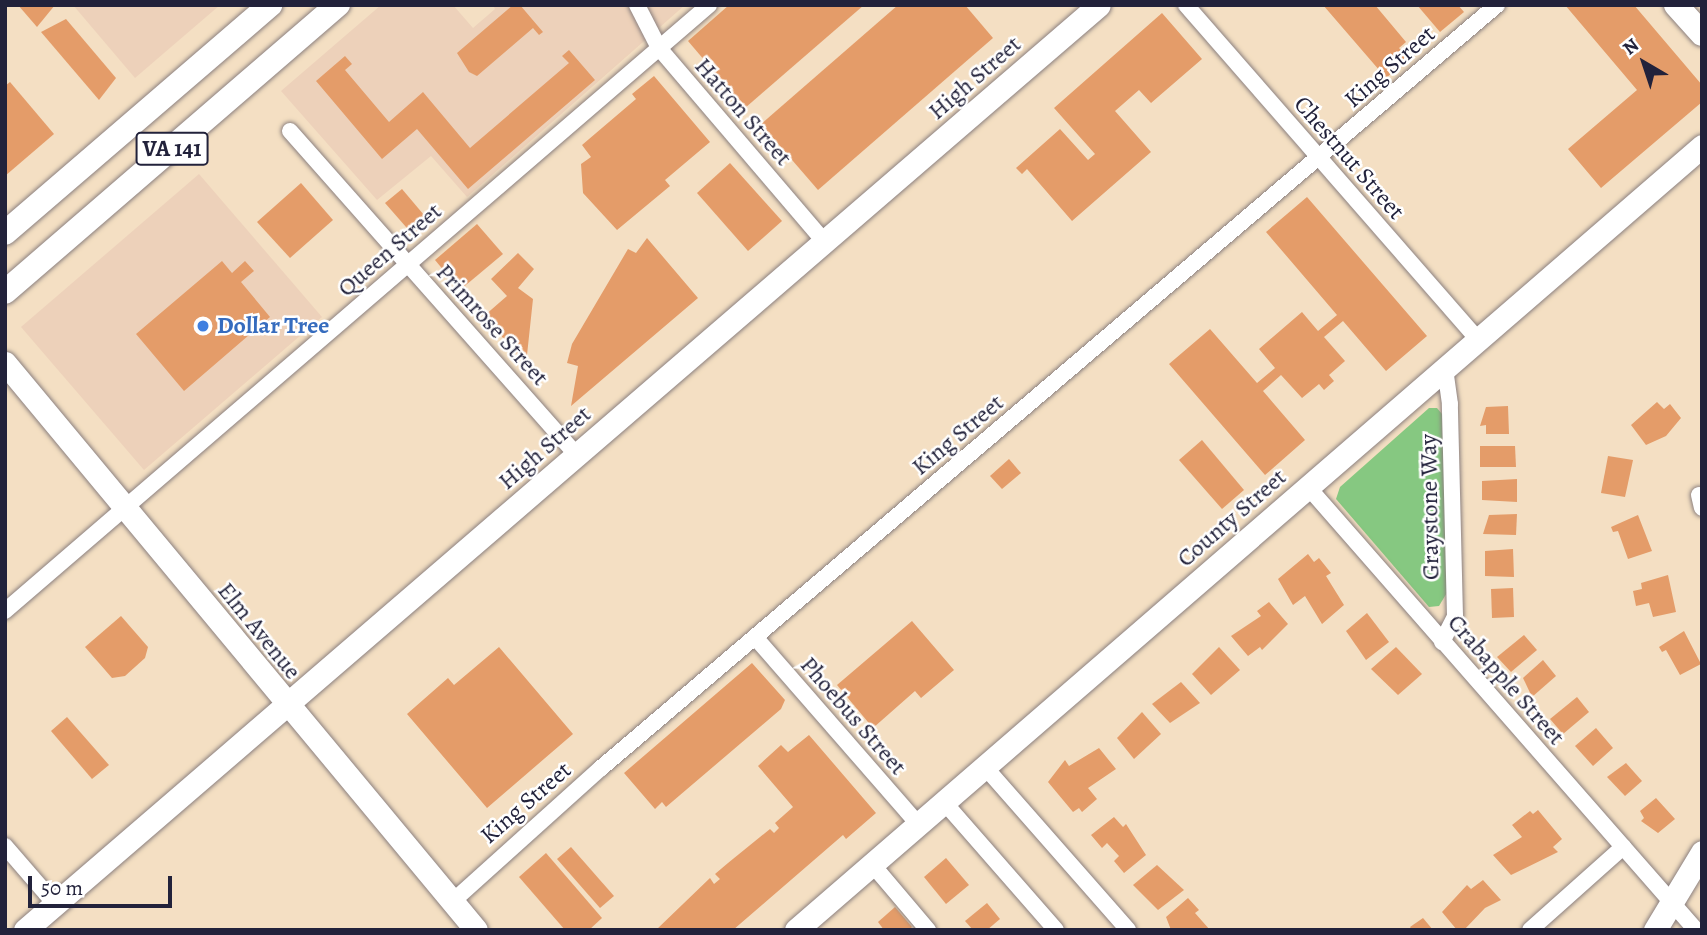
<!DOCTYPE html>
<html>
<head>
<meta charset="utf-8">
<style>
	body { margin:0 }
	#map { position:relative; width:1707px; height:935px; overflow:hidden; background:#f4dfc3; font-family:Alegreya,serif }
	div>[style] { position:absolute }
	.built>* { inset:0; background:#edd1ba }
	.green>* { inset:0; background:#86c881 }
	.building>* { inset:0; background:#e49c69 }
	.roads { filter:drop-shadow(0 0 2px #8b807f) drop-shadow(0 0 2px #8b807f) }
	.street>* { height:16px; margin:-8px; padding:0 8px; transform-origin:8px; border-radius:8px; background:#fff }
	.secondary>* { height:23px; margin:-11.5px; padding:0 11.5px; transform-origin:11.5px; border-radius:11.5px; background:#fff }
	.primary>* { height:24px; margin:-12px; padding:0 12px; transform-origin:12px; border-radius:12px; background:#fff }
	.dots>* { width:19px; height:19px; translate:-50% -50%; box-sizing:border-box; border:4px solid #fff; border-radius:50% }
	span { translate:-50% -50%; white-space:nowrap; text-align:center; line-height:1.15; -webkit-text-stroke:5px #fff; paint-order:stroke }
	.shield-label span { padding:2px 5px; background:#fff; border:2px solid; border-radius:5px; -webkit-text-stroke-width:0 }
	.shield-label { font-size:23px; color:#22223b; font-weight:700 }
	.street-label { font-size:24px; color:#22223b }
	.shop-label { font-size:24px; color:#366cbe; font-weight:700 }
	.left { translate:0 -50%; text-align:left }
	.frame { position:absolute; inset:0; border:7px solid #22223b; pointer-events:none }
	.north { position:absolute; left:1609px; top:28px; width:70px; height:70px; -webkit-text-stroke:5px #fff; paint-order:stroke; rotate:321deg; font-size:19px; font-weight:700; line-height:28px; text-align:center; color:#22223b }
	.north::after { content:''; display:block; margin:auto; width:24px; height:32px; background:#22223b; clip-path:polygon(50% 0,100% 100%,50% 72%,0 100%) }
	.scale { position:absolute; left:28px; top:876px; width:144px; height:32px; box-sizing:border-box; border:4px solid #22223b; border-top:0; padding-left:9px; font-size:21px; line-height:24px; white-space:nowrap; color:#22223b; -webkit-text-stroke:5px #fff; paint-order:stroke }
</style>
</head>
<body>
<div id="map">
	<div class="built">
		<div style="clip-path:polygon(73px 5px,220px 5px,135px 78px)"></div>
		<div style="clip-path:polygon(381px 5px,453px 5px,473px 28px,495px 9px,493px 5px,685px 5px,467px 197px,431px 156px,377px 200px,281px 91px)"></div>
		<div style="clip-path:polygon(199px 174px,322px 317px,144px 470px,21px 327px)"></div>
	</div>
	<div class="green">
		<div style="clip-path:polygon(1429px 408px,1437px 408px,1442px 414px,1448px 591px,1439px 606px,1429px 607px,1336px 499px,1340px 487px)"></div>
	</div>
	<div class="building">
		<div style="clip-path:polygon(18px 5px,55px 5px,37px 27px)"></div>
		<div style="clip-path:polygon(513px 5px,520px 5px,543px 32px,539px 35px,533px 28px,477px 76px,469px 72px,457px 53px)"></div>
		<div style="clip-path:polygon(729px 5px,864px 5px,745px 108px,688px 41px)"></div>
		<div style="clip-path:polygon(898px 5px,965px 5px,993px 38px,818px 190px,761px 124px)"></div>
		<div style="clip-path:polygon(1323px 5px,1375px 5px,1406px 42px,1399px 48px,1409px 59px,1386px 78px)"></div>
		<div style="clip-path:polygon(1417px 5px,1458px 5px,1464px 12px,1440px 32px)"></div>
		<div style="clip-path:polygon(1565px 5px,1634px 5px,1702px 85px,1702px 102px,1601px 188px,1568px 149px,1637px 90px)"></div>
		<div style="clip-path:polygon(1162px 13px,1202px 59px,1151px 103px,1139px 90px,1115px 111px,1151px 152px,1072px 221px,1027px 169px,1022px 174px,1016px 168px,1060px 129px,1088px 160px,1095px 154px,1054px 108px)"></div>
		<div style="clip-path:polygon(66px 19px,116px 78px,99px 100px,41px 32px)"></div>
		<div style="clip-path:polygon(569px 50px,595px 80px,468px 189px,417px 129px,382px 159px,316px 81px,345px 56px,352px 64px,345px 70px,389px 122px,423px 92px,470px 148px,569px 63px,562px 56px)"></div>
		<div style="clip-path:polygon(654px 76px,710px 142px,665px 180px,670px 186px,617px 230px,583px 193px,581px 164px,591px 157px,582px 145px,636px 99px,632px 94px)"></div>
		<div style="clip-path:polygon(10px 82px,54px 134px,5px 176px,5px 86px)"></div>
		<div style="clip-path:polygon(730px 163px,782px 221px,748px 251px,697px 193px)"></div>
		<div style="clip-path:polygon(301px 183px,333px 220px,290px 258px,257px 222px)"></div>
		<div style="clip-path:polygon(402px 189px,429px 221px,413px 235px,385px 203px)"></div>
		<div style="clip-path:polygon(1307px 197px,1427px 336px,1386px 371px,1343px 321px,1324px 337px,1345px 361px,1329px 375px,1334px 381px,1324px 390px,1319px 384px,1302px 398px,1281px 375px,1263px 391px,1305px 440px,1265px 475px,1169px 364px,1210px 329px,1257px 383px,1275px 368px,1259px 349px,1302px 312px,1318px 331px,1337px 315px,1266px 232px)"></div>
		<div style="clip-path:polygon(477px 224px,503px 254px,460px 290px,435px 260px)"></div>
		<div style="clip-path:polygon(647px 238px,698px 298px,571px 406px,578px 366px,567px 363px,572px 344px,628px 249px,636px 253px)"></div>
		<div style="clip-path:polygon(518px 253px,534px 269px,518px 288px,533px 299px,527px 355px,516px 353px,484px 316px,507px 296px,491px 279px)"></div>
		<div style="clip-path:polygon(222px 261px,232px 273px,245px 261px,254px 271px,241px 282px,270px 317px,184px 391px,136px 334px)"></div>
		<div style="clip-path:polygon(1657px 402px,1664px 409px,1670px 404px,1681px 418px,1666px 436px,1646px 445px,1631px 425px)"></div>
		<div style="clip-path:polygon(1508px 406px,1509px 434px,1486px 434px,1486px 425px,1480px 426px,1486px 407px)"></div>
		<div style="clip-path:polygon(1202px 440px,1244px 490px,1222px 509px,1179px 460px)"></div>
		<div style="clip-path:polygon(1480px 446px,1515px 446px,1516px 467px,1480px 467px)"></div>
		<div style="clip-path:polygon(1608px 456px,1633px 460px,1625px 497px,1601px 493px)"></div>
		<div style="clip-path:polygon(1009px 459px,1021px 473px,1002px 489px,990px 476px)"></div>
		<div style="clip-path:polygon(1517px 479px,1517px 502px,1482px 500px,1482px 481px)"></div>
		<div style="clip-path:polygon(1517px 514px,1516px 535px,1483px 534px,1489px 515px)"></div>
		<div style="clip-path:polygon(1638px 515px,1652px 551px,1628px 559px,1618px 531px,1613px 532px,1611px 527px)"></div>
		<div style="clip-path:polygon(1513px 549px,1514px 577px,1485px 576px,1485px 551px)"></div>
		<div style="clip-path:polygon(1308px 554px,1314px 562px,1319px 558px,1331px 573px,1326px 576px,1344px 605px,1322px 624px,1305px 596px,1293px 605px,1278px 579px)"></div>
		<div style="clip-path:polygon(1668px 575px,1676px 612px,1653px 617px,1649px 603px,1636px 606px,1633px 591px,1642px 589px,1641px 583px)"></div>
		<div style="clip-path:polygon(1513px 588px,1514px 617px,1492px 618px,1491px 589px)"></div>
		<div style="clip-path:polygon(1269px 602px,1288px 624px,1262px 650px,1260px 647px,1248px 656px,1231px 636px,1261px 616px,1257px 611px)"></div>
		<div style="clip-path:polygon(1367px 613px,1389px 642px,1366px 660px,1346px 631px)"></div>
		<div style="clip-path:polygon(121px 616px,148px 647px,145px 658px,125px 676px,112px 678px,85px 647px)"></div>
		<div style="clip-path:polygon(912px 621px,954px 670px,921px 698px,915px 691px,873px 728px,837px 685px)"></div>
		<div style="clip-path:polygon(1684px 631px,1701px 664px,1680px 675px,1666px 650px,1662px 652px,1659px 647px)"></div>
		<div style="clip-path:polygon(1524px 635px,1537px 650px,1511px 672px,1497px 657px)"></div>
		<div style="clip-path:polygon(499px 647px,573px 734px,487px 808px,407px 714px,448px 678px,454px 685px)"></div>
		<div style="clip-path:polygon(1219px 647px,1240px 670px,1211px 695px,1192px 674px)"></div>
		<div style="clip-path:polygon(1396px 647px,1422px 674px,1398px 695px,1371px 669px)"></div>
		<div style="clip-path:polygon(1543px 660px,1556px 676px,1532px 697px,1523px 678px)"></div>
		<div style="clip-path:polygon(752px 663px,785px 700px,781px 709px,666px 807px,662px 802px,655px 809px,624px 773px)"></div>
		<div style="clip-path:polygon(1181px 682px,1200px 703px,1170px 723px,1152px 704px)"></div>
		<div style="clip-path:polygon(1577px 697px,1589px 712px,1563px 734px,1550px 719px)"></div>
		<div style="clip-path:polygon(1142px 712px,1161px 734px,1134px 759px,1117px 738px)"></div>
		<div style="clip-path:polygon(67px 717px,109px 765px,92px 779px,51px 731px)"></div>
		<div style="clip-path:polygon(1596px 728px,1613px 748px,1593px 766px,1575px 746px)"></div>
		<div style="clip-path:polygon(809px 735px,876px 813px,846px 839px,843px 835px,733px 930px,656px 930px,710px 878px,714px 884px,720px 879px,715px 874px,728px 863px,770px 829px,774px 833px,779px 828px,775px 823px,793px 807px,758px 766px,781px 745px,788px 752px)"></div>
		<div style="clip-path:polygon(1099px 748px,1116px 769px,1088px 788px,1097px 799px,1082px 812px,1079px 808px,1073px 812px,1048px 782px,1065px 760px,1069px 766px)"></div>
		<div style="clip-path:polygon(1626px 763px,1642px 781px,1625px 796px,1607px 777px)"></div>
		<div style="clip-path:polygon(1656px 798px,1675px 819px,1658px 833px,1641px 821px,1644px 818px,1640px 811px)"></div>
		<div style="clip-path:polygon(1538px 810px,1562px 839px,1553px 847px,1558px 852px,1511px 875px,1493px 855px,1522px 837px,1512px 825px,1530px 811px,1533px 814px)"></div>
		<div style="clip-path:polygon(1114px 817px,1123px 827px,1126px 824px,1146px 855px,1124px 873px,1114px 861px,1119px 856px,1107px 843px,1102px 848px,1091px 835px)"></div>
		<div style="clip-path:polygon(571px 847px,614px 896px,600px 908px,557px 859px)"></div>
		<div style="clip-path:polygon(546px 853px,602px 918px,589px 930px,565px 930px,519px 877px)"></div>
		<div style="clip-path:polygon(946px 858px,969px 885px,946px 904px,924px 877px)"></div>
		<div style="clip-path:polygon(1157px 865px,1184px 890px,1158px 910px,1133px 885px)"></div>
		<div style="clip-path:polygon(1483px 880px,1501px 900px,1485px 908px,1464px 930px,1457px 930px,1442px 912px,1467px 885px,1471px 889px)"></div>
		<div style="clip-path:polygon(1188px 898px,1199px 910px,1195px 913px,1210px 930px,1171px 930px,1166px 917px)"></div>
		<div style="clip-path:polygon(987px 903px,1000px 919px,987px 930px,973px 930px,965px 921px)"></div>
		<div style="clip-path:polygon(895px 907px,912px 927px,909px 930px,884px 930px,878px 922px)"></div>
		<div style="clip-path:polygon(1423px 918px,1433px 930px,1412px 930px,1410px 927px)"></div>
	</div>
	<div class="roads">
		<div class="street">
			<div style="left:637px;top:5px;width:48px;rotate:62.9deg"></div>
			<div style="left:659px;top:48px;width:254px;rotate:49.5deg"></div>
			<div style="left:1186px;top:5px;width:444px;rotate:48.9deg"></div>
			<div style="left:290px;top:131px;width:433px;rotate:48.5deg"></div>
			<div style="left:1308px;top:487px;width:589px;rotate:48.79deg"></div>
			<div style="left:1699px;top:495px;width:13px;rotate:77deg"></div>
			<div style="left:5px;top:611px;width:929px;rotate:-40.72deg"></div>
			<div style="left:755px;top:637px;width:248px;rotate:48.9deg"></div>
			<div style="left:1442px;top:642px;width:29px;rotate:-63deg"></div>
			<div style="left:1455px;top:616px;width:212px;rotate:-91.4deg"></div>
			<div style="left:1450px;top:404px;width:35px;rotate:-98deg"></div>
			<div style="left:985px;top:767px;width:217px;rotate:48.7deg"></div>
			<div style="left:944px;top:802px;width:170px;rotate:48.8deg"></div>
			<div style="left:5px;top:846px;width:77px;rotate:49.2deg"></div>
			<div style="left:872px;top:864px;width:87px;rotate:49.7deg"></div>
			<div style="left:452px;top:902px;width:200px;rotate:-42deg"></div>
			<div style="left:601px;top:768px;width:1177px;rotate:-40.42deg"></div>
			<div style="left:1530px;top:930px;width:125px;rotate:-41.7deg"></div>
		</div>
		<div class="secondary">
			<div style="left:5px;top:363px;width:737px;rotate:50.28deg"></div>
			<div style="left:25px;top:930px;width:1417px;rotate:-40.74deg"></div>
			<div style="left:796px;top:930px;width:1198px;rotate:-40.87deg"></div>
			<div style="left:1655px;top:930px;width:91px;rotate:-58.9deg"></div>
		</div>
		<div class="primary">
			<div style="left:1676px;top:5px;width:39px;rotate:48deg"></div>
			<div style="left:5px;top:233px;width:350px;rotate:-40.7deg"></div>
			<div style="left:5px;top:292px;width:440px;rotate:-40.8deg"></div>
		</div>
	</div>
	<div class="dots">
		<div style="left:203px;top:326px;background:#3f7fe0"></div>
	</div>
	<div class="shield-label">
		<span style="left:172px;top:149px">VA 141</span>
	</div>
	<div class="street-label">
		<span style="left:1390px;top:67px;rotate:-41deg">King Street</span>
		<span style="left:975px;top:78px;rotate:-41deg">High Street</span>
		<span style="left:743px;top:112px;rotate:49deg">Hatton Street</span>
		<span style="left:1349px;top:158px;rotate:49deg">Chestnut Street</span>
		<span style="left:390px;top:250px;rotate:-41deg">Queen Street</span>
		<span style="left:492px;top:325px;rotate:48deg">Primrose Street</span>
		<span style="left:958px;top:435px;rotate:-40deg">King Street</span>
		<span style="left:545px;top:448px;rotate:-41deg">High Street</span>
		<span style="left:1430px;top:507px;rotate:-91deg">Graystone Way</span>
		<span style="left:1232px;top:518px;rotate:-41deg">County Street</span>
		<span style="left:259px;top:631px;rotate:51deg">Elm Avenue</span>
		<span style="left:1506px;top:680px;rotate:49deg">Crabapple Street</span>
		<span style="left:853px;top:716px;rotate:49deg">Phoebus Street</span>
		<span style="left:526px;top:803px;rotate:-41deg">King Street</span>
	</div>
	<div class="shop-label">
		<span class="left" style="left:217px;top:326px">Dollar Tree</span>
	</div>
	<div class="frame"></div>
	<div class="north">N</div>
	<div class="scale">50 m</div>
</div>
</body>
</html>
